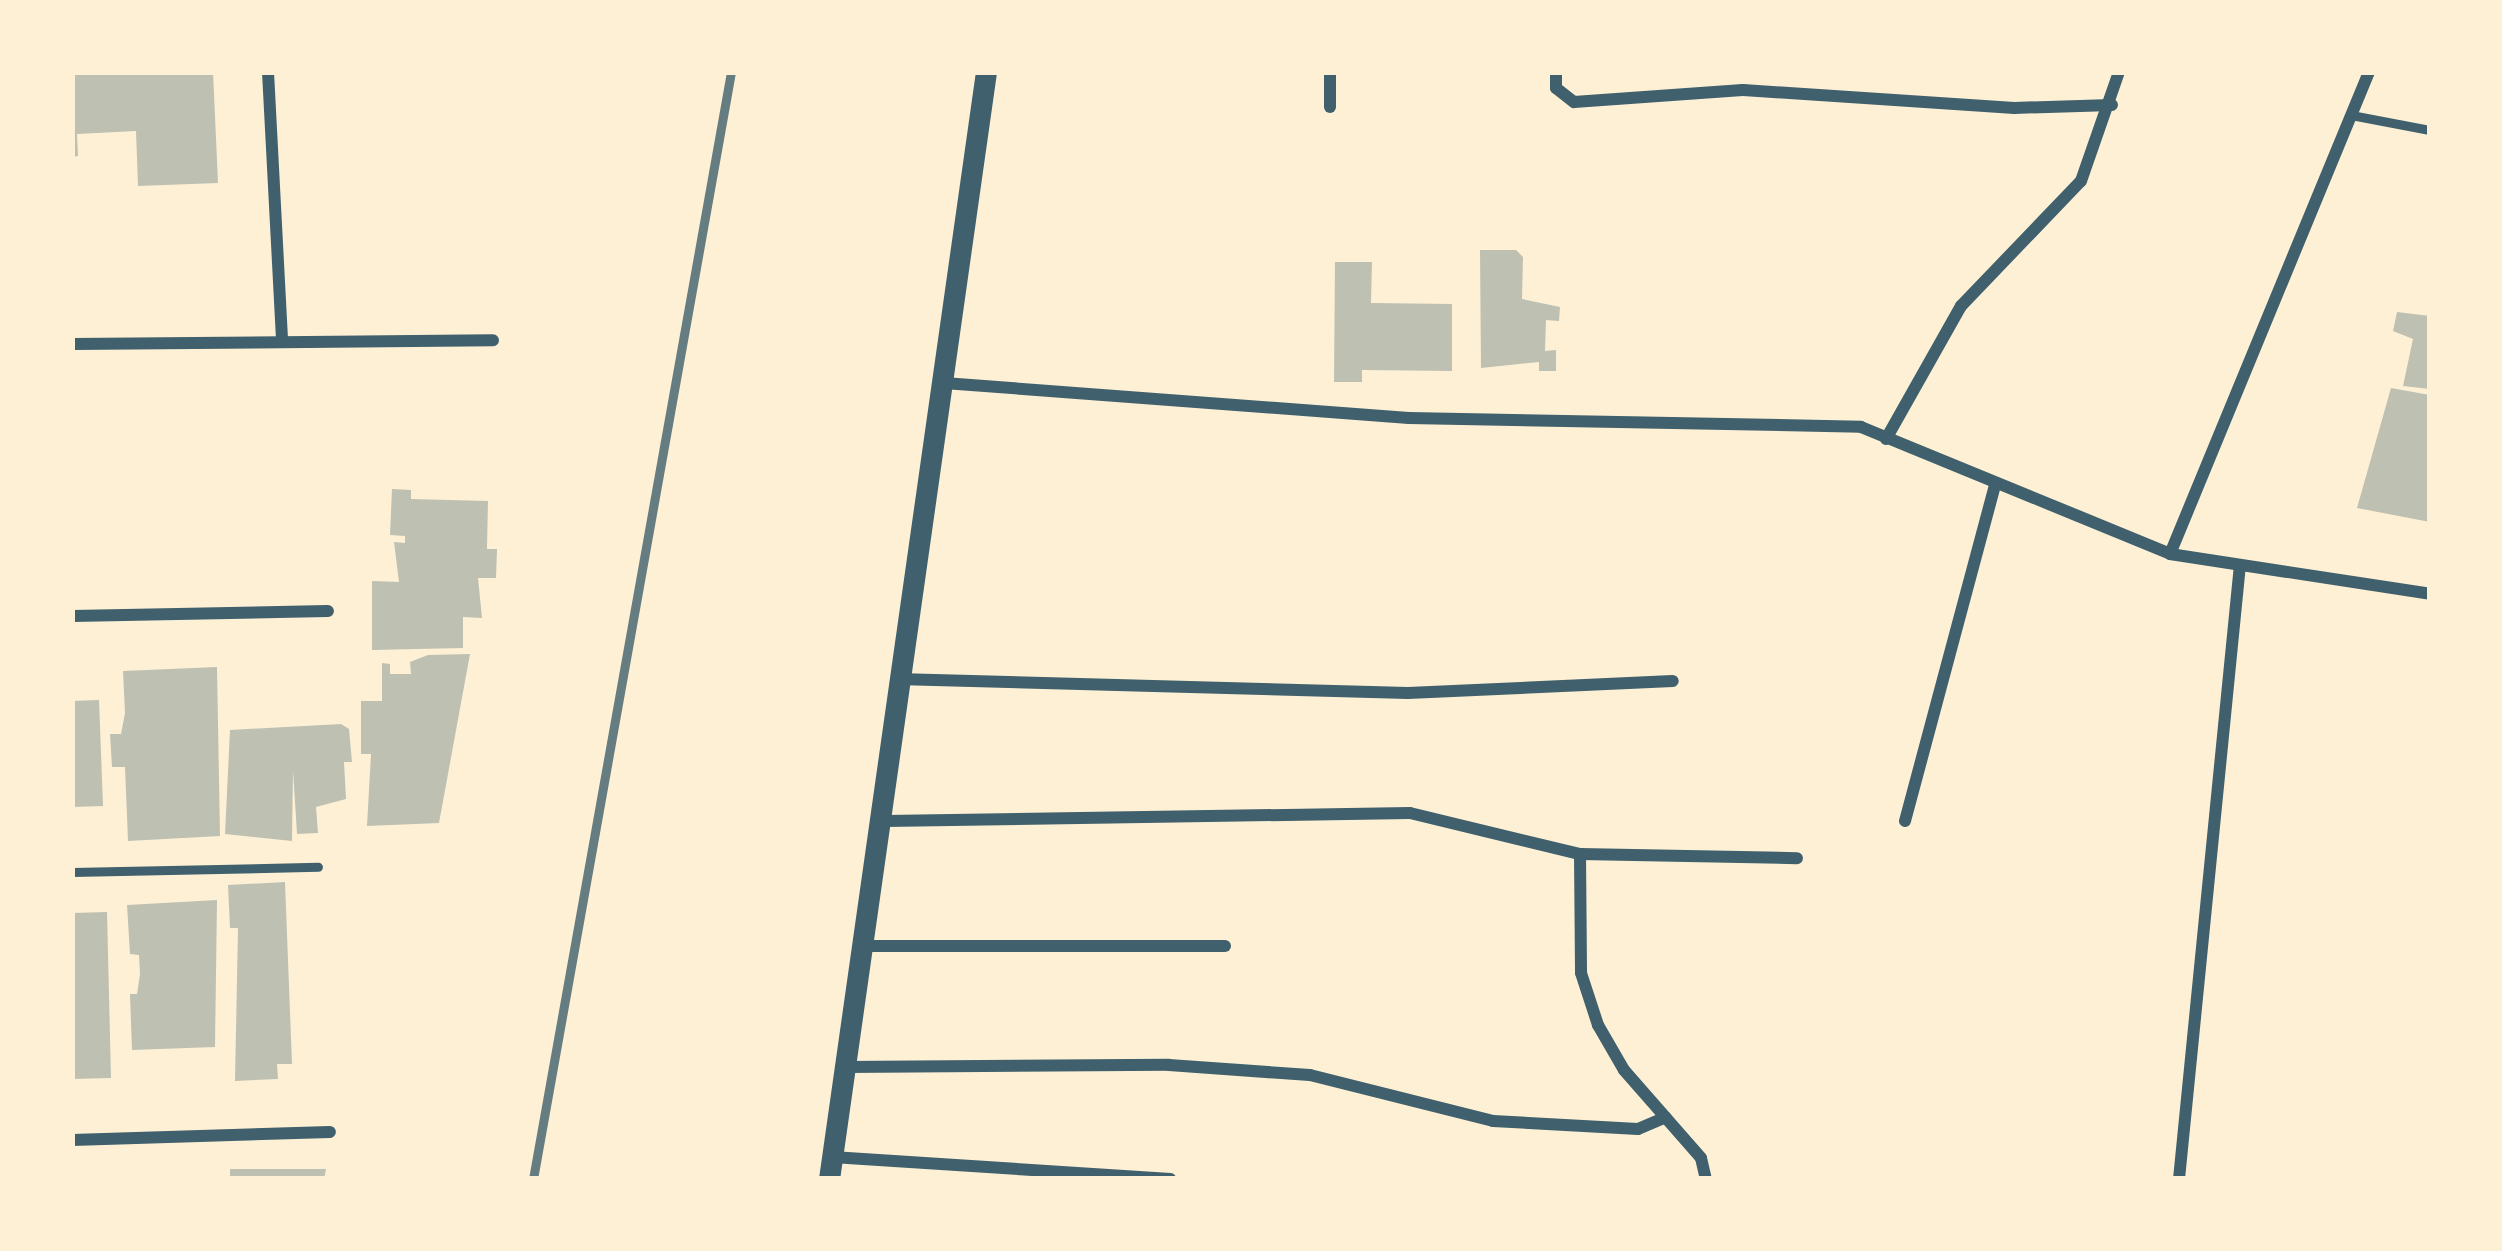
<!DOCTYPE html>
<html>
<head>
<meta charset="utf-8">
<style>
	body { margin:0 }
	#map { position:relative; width:2502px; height:1251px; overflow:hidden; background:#fdf0d5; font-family:"Sofia Sans Condensed",sans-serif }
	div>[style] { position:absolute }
	.building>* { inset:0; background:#bec0b2 }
	.service>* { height:9px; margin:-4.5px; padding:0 4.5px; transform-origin:4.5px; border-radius:4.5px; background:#3f606c }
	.minor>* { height:12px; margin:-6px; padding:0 6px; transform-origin:6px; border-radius:6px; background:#3f606c }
	.tertiary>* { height:21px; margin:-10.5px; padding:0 10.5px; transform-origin:10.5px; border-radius:10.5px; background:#3f606c }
	.rail>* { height:9px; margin:-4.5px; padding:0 4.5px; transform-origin:4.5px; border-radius:4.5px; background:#657d81 }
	span { translate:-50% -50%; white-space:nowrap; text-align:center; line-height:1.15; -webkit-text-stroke:9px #fdf0d5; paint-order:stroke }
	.frame { position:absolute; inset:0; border:75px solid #fdf0d5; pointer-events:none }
</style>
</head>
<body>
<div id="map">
	<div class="building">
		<div style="clip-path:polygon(72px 72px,213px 72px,218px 183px,138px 186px,136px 131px,77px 134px,78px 156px,72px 157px)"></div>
		<div style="clip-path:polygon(1480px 250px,1516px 250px,1523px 257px,1522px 299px,1560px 307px,1559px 321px,1546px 320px,1545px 351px,1556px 350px,1556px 371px,1539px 371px,1539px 362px,1481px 368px)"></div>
		<div style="clip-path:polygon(1335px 262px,1372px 262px,1371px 303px,1452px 304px,1452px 371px,1362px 370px,1362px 382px,1334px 382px)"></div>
		<div style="clip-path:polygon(2397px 312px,2430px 316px,2430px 389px,2403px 386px,2413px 339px,2393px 331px)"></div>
		<div style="clip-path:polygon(2391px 388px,2430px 395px,2430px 522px,2357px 508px)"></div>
		<div style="clip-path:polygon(392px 489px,411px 490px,411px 499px,488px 501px,487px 549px,497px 549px,496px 578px,478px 578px,482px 618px,463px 617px,463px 648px,372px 650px,372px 581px,399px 582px,394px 542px,405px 543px,405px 536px,390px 535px)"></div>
		<div style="clip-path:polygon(470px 654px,439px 823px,367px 826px,371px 754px,361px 754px,361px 701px,382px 701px,382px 663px,390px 664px,390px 674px,411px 674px,410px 662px,428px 655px)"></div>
		<div style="clip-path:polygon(217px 667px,220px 836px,128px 841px,125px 767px,112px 767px,110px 734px,121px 734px,125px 713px,123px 671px)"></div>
		<div style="clip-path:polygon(99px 700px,103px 806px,72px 807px,72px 701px)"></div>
		<div style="clip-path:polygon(341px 724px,349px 729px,352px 762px,344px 762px,346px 799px,316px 807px,318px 833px,297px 834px,293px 770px,292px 841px,225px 834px,230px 730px)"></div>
		<div style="clip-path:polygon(285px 882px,292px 1064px,277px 1064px,278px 1079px,235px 1081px,238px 928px,230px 928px,228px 885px)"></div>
		<div style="clip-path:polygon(217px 900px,215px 1047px,132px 1050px,130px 994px,137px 994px,140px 974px,139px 955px,130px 954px,127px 905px)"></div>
		<div style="clip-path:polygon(107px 912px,111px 1078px,72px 1079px,72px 913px)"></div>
		<div style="clip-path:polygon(230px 1169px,326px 1169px,324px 1179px,230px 1179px)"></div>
	</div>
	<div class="service">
		<div style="left:2351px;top:115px;width:80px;rotate:10.8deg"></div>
		<div style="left:72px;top:872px;width:246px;rotate:-1.2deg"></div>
	</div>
	<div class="minor">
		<div style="left:268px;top:72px;width:270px;rotate:87deg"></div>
		<div style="left:1556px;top:72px;width:16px;rotate:90deg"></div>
		<div style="left:1556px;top:88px;width:23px;rotate:38deg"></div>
		<div style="left:1574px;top:102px;width:169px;rotate:-4.1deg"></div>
		<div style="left:1743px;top:90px;width:272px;rotate:3.8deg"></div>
		<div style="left:2014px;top:108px;width:98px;rotate:-1.8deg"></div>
		<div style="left:1330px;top:107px;width:35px;rotate:-90deg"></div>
		<div style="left:72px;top:344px;width:421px;rotate:-0.5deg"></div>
		<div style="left:944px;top:383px;width:466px;rotate:4.3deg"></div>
		<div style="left:1409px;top:418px;width:452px;rotate:1.1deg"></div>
		<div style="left:1861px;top:427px;width:334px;rotate:22.3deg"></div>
		<div style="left:2170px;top:554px;width:263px;rotate:8.7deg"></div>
		<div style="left:1886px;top:439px;width:153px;rotate:-60.6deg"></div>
		<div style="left:1961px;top:306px;width:173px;rotate:-46.2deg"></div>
		<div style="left:2081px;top:181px;width:115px;rotate:-70.8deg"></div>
		<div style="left:2170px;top:554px;width:521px;rotate:-67.57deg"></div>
		<div style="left:72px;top:616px;width:256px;rotate:-1.1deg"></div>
		<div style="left:897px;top:679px;width:511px;rotate:1.57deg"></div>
		<div style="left:1408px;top:693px;width:265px;rotate:-2.6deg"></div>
		<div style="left:885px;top:821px;width:525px;rotate:-0.87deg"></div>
		<div style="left:1410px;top:813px;width:175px;rotate:13.6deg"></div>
		<div style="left:1580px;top:854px;width:217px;rotate:1.1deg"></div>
		<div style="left:1905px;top:821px;width:349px;rotate:-75deg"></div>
		<div style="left:1580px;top:854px;width:119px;rotate:89.5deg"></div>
		<div style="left:1581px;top:973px;width:55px;rotate:71.9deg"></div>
		<div style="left:1598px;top:1025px;width:52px;rotate:60deg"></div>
		<div style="left:1624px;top:1070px;width:117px;rotate:48.8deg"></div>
		<div style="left:1701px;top:1158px;width:22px;rotate:77deg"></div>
		<div style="left:865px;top:946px;width:360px"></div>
		<div style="left:845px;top:1067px;width:324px;rotate:-0.4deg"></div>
		<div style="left:1169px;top:1065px;width:141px;rotate:4.1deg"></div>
		<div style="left:1310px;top:1075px;width:189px;rotate:14.1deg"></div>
		<div style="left:1493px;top:1121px;width:145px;rotate:3.2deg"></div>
		<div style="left:1638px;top:1129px;width:30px;rotate:-23deg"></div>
		<div style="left:72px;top:1140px;width:258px;rotate:-1.8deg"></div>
		<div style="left:832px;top:1157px;width:339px;rotate:3.7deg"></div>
		<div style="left:2179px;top:1179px;width:617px;rotate:-84.33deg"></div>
	</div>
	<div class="tertiary">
		<div style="left:829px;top:1179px;width:1118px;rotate:-81.93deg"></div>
	</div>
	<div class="rail">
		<div style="left:533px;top:1179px;width:1125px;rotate:-79.86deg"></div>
	</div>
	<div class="frame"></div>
</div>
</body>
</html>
